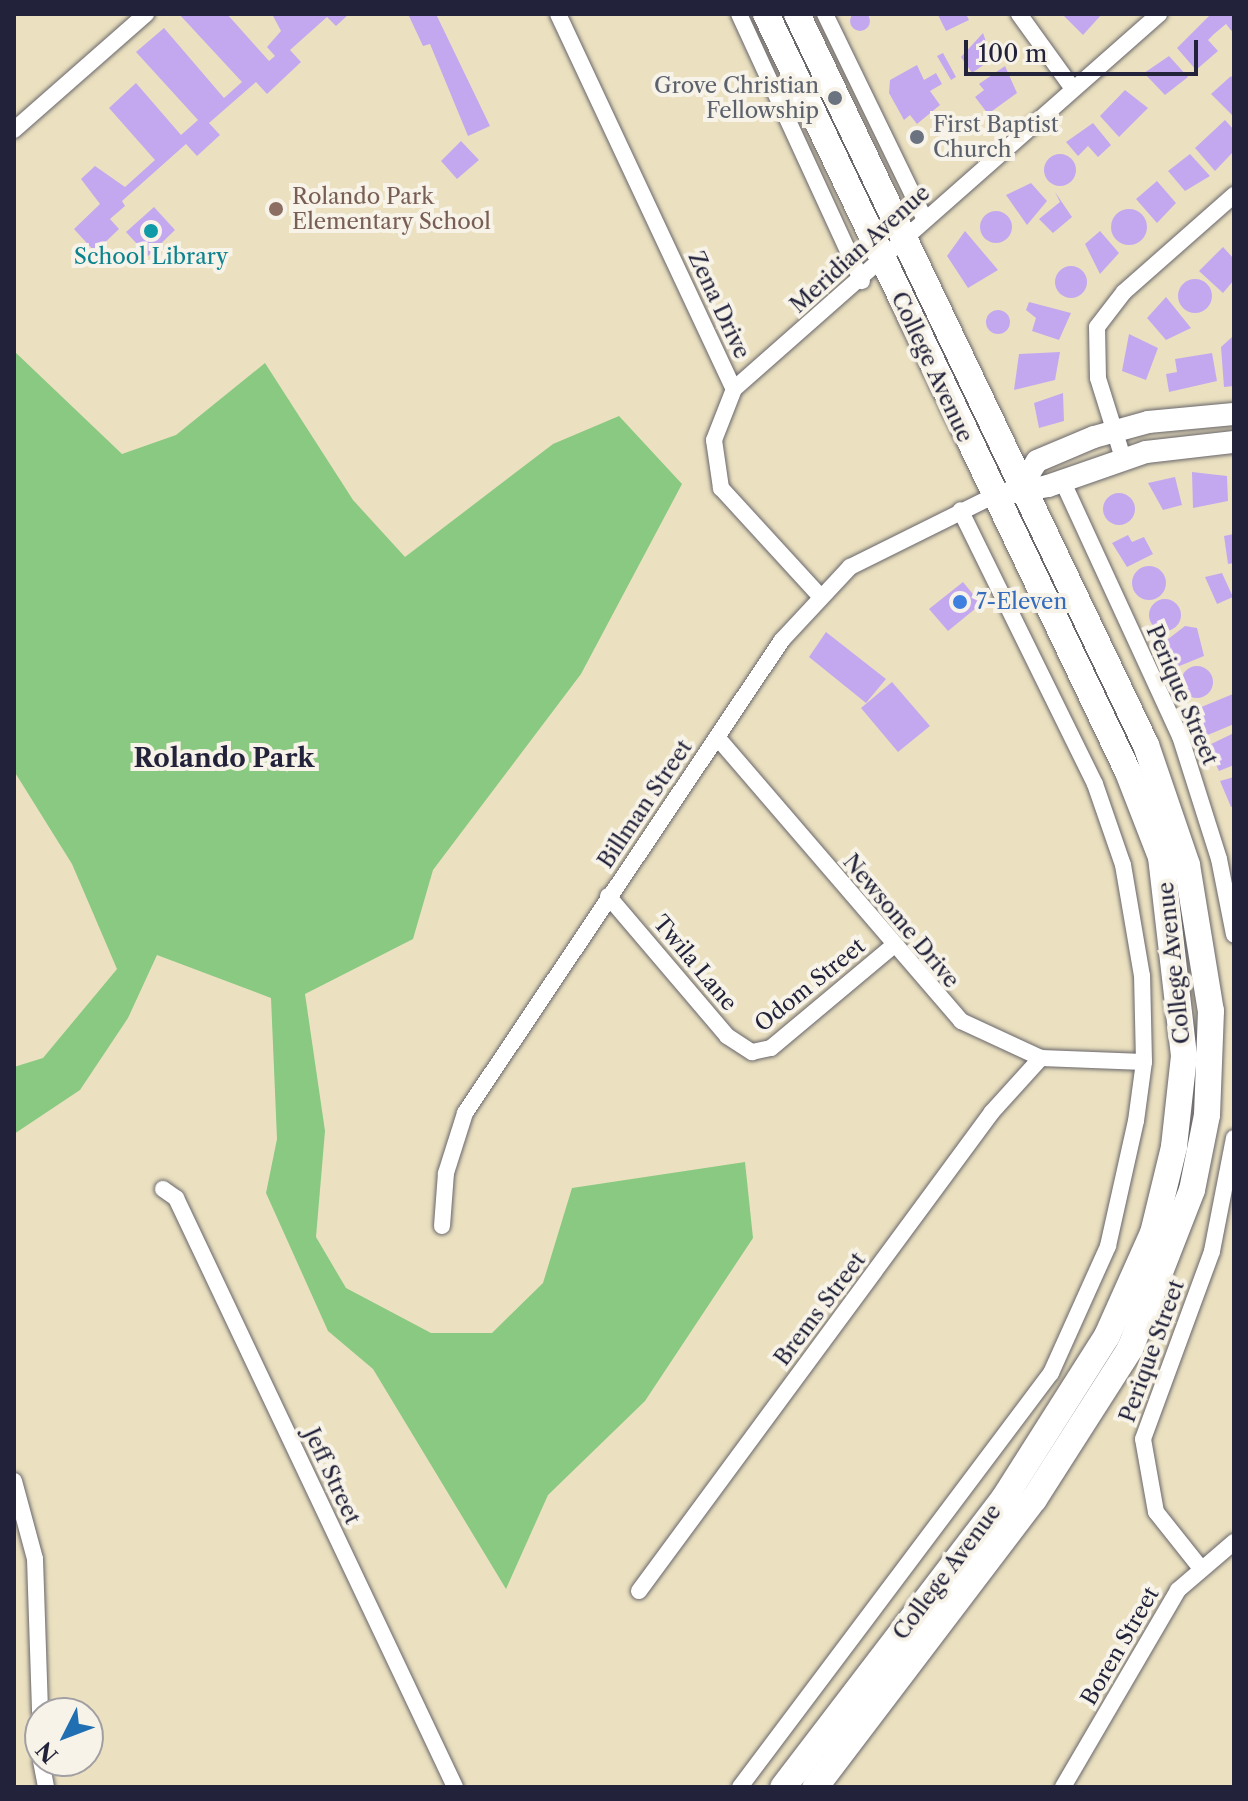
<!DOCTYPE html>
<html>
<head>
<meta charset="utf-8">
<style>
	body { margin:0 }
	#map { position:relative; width:1248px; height:1801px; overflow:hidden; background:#ebe1c0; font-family:"Libre Caslon Text",serif }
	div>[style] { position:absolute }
	.green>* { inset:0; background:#89c981 }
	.building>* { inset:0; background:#c4a8ef }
	.round { border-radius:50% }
	.roads { filter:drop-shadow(0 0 2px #68656a) drop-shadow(0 0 2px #68656a) }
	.minor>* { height:16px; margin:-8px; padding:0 8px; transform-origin:8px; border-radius:8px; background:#fff }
	.secondary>* { height:22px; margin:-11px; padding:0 11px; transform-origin:11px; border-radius:11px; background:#fff }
	.primary>* { height:26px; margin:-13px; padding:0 13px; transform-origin:13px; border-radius:13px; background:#fff }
	.dots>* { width:22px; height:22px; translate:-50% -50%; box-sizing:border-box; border:4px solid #f7f3e8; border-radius:50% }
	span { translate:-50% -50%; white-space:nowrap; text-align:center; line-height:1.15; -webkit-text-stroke:8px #f7f3e8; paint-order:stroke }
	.worship-label { font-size:22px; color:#5b616d }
	.right { translate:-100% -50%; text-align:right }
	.left { translate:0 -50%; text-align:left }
	.education-label { font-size:22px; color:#785e54 }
	.street-label { font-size:22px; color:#22223b }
	.culture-label { font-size:22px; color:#0d838f }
	.shop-label { font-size:22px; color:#366cbe }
	.quarter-label { font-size:26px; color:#22223b; font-weight:700 }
	.frame { position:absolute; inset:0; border:16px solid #22223b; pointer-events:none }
	.north { position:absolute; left:24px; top:1697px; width:80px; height:80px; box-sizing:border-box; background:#f7f3e8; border:2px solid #a29fa3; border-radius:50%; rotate:228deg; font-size:22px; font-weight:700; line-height:32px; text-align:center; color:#22223b }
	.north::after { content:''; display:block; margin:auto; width:28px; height:36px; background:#1f6fb2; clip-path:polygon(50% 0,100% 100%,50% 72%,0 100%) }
	.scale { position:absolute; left:964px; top:40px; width:234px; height:36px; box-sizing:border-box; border:4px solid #22223b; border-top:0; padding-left:10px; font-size:24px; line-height:28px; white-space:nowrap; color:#22223b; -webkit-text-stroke:6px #f7f3e8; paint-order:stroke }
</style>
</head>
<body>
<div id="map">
	<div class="green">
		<div style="clip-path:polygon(14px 351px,122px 454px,176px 435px,265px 363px,353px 500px,405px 557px,553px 444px,619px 416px,682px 484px,581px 674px,433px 870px,413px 939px,305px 994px,325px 1131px,316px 1237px,346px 1288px,431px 1333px,492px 1333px,543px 1283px,572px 1188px,745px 1162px,753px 1238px,645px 1401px,548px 1495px,506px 1589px,373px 1369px,328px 1331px,266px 1193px,277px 1139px,271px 998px,157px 955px,128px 1018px,80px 1090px,14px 1134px,14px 1067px,43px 1058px,117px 969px,72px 864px,14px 771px)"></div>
	</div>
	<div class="building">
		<div class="round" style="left:850px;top:11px;width:20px;height:20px"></div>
		<div style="clip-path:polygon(179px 14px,227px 14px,269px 61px,275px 56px,267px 47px,281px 31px,272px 14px,349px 14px,336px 26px,327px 17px,290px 50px,301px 62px,267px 94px,256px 82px,209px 123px,220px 135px,197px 156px,186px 144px,122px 201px,125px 206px,110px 219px,119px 229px,95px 252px,74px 229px,100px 204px,81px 179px,95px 166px,125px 187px,155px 160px,109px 108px,136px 83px,181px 135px,198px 120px,136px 52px,164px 28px,224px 98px,242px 82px)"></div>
		<div style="clip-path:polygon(408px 14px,436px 14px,490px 126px,468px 136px,430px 44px,423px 46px)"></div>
		<div style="clip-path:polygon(966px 14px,969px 20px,946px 31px,938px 15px)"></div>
		<div style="clip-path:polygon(1062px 14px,1102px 14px,1083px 35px)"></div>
		<div style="clip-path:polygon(1211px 14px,1234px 14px,1234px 34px,1226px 24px,1214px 34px,1208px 40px,1218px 51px,1196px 70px,1177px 48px)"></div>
		<div style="clip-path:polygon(983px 33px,992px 59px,972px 73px,961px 57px)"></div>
		<div style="clip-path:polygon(943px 53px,956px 77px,951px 80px,937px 56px)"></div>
		<div style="clip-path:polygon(1169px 56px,1188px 77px,1165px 95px,1144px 73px)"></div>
		<div style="clip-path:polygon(917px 65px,924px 80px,936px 73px,942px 84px,930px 91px,940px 105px,917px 124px,910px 115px,904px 120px,889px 93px,890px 80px)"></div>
		<div style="clip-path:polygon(1005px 66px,1017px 93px,988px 114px,975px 97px,984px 90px,979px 84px)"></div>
		<div style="clip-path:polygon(1231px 76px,1234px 80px,1234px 117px,1211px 94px)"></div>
		<div style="clip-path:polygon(1125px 90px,1148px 108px,1119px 137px,1100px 116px)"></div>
		<div style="clip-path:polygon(1225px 120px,1234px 130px,1233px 152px,1215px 171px,1195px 148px)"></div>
		<div style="clip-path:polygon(1093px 123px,1111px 145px,1098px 157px,1088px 146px,1078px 156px,1066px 142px)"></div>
		<div style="clip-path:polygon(461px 141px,479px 160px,457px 179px,441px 161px)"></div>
		<div class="round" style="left:1044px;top:154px;width:32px;height:32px"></div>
		<div style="clip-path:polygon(1190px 154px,1210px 176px,1185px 191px,1168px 171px)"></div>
		<div style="clip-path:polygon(1157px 181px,1176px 203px,1157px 223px,1136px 199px)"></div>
		<div style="clip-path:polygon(1031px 183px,1047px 201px,1027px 225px,1006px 195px)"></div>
		<div style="clip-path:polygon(1055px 192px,1072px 217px,1053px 233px,1039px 219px,1060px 202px)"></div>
		<div style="clip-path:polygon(154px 207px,175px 230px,148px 256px,126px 232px)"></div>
		<div class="round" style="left:1111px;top:209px;width:36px;height:36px"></div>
		<div class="round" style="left:980px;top:211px;width:32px;height:32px"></div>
		<div style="clip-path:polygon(965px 231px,998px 270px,968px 288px,947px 256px)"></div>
		<div style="clip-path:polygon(1100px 231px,1119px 253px,1100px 274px,1085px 244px)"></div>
		<div style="clip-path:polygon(1223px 247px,1234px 259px,1234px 280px,1223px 293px,1199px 271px)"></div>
		<div class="round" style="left:1055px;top:266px;width:32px;height:32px"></div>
		<div class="round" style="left:1178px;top:279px;width:34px;height:34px"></div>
		<div style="clip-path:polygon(1166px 297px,1191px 328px,1166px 340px,1147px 318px)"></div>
		<div style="clip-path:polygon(1029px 302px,1071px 313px,1059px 340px,1032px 331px,1036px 318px,1026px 310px)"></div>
		<div class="round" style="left:986px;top:310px;width:24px;height:24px"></div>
		<div style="clip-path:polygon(1129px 334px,1158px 348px,1146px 380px,1122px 371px)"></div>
		<div style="clip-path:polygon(1232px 337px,1234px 386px,1224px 387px,1221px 347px)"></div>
		<div style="clip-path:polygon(1060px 352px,1055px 380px,1014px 390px,1019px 354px)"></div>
		<div style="clip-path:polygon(1212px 353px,1217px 381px,1169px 392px,1166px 374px,1177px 372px,1175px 359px)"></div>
		<div style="clip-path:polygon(1063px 393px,1064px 421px,1039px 428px,1034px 403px)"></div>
		<div style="clip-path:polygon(1192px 472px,1227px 476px,1228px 501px,1193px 508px)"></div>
		<div style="clip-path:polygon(1175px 477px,1182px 505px,1163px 510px,1148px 483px)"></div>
		<div class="round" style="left:1103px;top:493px;width:32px;height:32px"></div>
		<div style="clip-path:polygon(1234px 534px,1234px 563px,1228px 564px,1224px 536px)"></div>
		<div style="clip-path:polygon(1128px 535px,1132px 542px,1144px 537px,1153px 554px,1127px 567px,1112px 543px)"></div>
		<div class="round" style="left:1132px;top:566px;width:34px;height:34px"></div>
		<div style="clip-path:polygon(1222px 573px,1233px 597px,1217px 604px,1205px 577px)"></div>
		<div style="clip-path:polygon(963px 582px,981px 604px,948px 631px,929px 609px)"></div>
		<div class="round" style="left:1149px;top:599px;width:32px;height:32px"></div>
		<div style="clip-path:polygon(1185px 626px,1197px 628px,1204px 656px,1172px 669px,1163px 643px)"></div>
		<div style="clip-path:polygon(826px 632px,886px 679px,866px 703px,809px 657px)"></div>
		<div class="round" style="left:1181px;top:666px;width:32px;height:32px"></div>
		<div style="clip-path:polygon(892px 682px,930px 726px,898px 752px,861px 708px)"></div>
		<div style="clip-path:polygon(1233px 694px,1234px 724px,1203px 737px,1194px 710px)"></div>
		<div style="clip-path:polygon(1234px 733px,1234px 765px,1219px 771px,1207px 746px)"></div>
		<div style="clip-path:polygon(1234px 777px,1234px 806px,1231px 807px,1220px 781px)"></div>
	</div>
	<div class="roads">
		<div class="minor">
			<div style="left:558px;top:14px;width:414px;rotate:64.9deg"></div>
			<div style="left:734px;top:389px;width:55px;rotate:111.4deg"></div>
			<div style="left:714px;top:440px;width:49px;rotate:81.7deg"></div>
			<div style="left:721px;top:488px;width:145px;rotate:47.5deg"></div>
			<div style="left:739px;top:14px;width:294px;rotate:65.3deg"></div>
			<div style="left:825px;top:14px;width:229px;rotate:64.1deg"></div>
			<div style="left:1019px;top:14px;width:92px;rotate:54.2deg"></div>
			<div style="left:14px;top:130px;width:176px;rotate:-41.3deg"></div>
			<div style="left:734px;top:389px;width:567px;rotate:-41.42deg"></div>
			<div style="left:1123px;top:458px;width:84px;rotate:-107.4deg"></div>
			<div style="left:1098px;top:378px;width:51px;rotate:-91.1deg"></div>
			<div style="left:1097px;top:327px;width:44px;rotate:-52.4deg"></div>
			<div style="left:1124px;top:292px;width:147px;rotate:-41.4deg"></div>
			<div style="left:1062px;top:480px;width:282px;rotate:65.3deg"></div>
			<div style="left:1180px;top:736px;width:129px;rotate:72.4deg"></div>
			<div style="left:1219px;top:859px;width:77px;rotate:78.8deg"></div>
			<div style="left:717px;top:737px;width:374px;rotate:49.3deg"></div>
			<div style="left:961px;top:1021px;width:88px;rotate:24.8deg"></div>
			<div style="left:1041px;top:1058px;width:103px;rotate:2.2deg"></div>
			<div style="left:608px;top:896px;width:184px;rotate:49.6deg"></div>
			<div style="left:727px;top:1036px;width:30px;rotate:33deg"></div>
			<div style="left:752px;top:1052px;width:19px;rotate:-12deg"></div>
			<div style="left:771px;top:1048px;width:158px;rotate:-39.9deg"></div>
			<div style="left:163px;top:1189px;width:16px;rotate:35deg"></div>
			<div style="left:176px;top:1198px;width:652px;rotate:64.65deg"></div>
			<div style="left:442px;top:1226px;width:53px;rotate:-85.7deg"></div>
			<div style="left:446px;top:1173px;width:63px;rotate:-72.4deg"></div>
			<div style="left:465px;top:1113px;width:569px;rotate:-56.17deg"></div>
			<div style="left:782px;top:640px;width:100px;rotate:-47deg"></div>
			<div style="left:850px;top:567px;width:160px;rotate:-26.4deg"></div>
			<div style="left:14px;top:1481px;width:81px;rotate:74.9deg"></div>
			<div style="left:35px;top:1559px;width:154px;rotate:88.1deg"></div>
			<div style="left:1199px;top:1566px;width:69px;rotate:-128.5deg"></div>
			<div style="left:1156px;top:1512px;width:74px;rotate:-100.1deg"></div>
			<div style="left:1143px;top:1439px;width:200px;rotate:-69.8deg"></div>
			<div style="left:1212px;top:1251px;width:115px;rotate:-79deg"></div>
			<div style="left:639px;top:1591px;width:595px;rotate:-53.61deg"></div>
			<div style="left:992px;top:1112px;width:73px;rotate:-47.8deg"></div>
			<div style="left:41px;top:1761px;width:26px;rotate:79deg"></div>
			<div style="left:740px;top:1787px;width:518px;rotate:-53.09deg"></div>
			<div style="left:1051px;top:1373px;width:139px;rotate:-65.8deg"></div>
			<div style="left:1108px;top:1246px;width:128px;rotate:-77.4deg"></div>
			<div style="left:1136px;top:1121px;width:60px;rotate:-82.3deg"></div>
			<div style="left:1144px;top:1062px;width:86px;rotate:-91.3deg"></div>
			<div style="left:1142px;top:976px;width:113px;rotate:-99.7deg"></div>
			<div style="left:1123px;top:865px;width:86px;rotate:-109.1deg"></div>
			<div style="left:1095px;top:784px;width:305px;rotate:-116.2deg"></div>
			<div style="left:1063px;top:1787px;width:228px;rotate:-59.7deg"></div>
			<div style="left:1178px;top:1590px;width:74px;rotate:-40.6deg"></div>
		</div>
		<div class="secondary">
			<div style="left:1022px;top:485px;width:28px;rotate:-58deg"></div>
			<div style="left:1037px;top:461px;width:62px;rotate:-22.8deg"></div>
			<div style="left:1094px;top:437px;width:56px;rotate:-15.5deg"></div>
			<div style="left:1148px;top:422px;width:86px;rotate:-5.3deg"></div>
			<div style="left:993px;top:496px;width:56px;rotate:-10.3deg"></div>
			<div style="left:1048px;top:486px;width:104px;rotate:-19.1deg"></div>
			<div style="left:1146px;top:452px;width:89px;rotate:-6.5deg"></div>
		</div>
		<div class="primary">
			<div style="left:766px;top:14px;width:840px;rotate:64.47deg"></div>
			<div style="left:1128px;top:772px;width:91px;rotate:68.8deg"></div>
			<div style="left:1161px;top:857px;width:200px;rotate:83.4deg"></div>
			<div style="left:1184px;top:1056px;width:92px;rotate:96.3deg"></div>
			<div style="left:1174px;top:1147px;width:89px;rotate:103.7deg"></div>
			<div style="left:1153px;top:1233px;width:113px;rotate:114.1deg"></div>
			<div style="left:1107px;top:1336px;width:191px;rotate:122.4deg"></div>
			<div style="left:1005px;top:1497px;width:365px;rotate:127.4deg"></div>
			<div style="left:797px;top:14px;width:810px;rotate:64.48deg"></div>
			<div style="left:1146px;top:745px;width:127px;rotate:71.1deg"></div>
			<div style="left:1187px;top:865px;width:148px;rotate:80.7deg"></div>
			<div style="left:1211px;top:1011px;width:104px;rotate:92.2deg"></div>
			<div style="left:1207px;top:1115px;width:76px;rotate:101.3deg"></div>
			<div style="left:1192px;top:1190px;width:171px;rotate:111.3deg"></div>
			<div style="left:1130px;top:1349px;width:178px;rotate:122.6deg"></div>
			<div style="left:1034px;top:1499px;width:362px;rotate:127.2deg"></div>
		</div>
	</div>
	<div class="dots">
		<div style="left:835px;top:98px;background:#6b7280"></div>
		<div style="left:917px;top:137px;background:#6b7280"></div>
		<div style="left:276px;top:209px;background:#8d6e63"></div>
		<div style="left:151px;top:231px;background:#0f9aa8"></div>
		<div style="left:960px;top:602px;background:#3f7fe0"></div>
	</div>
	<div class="worship-label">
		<span class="right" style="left:819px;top:98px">Grove Christian<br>Fellowship</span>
		<span class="left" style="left:933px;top:137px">First Baptist<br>Church</span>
	</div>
	<div class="education-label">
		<span class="left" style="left:292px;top:209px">Rolando Park<br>Elementary School</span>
	</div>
	<div class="street-label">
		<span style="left:860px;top:249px;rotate:-42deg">Meridian Avenue</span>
		<span style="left:719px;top:305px;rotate:65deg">Zena Drive</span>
		<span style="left:932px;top:367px;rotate:65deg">College Avenue</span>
		<span style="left:1182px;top:695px;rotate:67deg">Perique Street</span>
		<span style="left:645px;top:804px;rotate:-56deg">Billman Street</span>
		<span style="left:901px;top:921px;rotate:50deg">Newsome Drive</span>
		<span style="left:695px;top:963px;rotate:50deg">Twila Lane</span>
		<span style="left:1174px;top:963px;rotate:-96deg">College Avenue</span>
		<span style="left:810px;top:985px;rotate:-39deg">Odom Street</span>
		<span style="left:820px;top:1309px;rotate:-53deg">Brems Street</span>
		<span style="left:1152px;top:1351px;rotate:-70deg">Perique Street</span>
		<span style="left:332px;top:1476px;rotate:65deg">Jeff Street</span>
		<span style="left:947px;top:1572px;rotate:-53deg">College Avenue</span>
		<span style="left:1120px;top:1646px;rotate:-60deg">Boren Street</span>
	</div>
	<div class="culture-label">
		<span style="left:151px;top:257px">School Library</span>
	</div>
	<div class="shop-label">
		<span class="left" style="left:976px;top:602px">7-Eleven</span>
	</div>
	<div class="quarter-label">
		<span style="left:224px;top:759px">Rolando Park</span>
	</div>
	<div class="frame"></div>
	<div class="north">N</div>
	<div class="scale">100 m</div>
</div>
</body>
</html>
